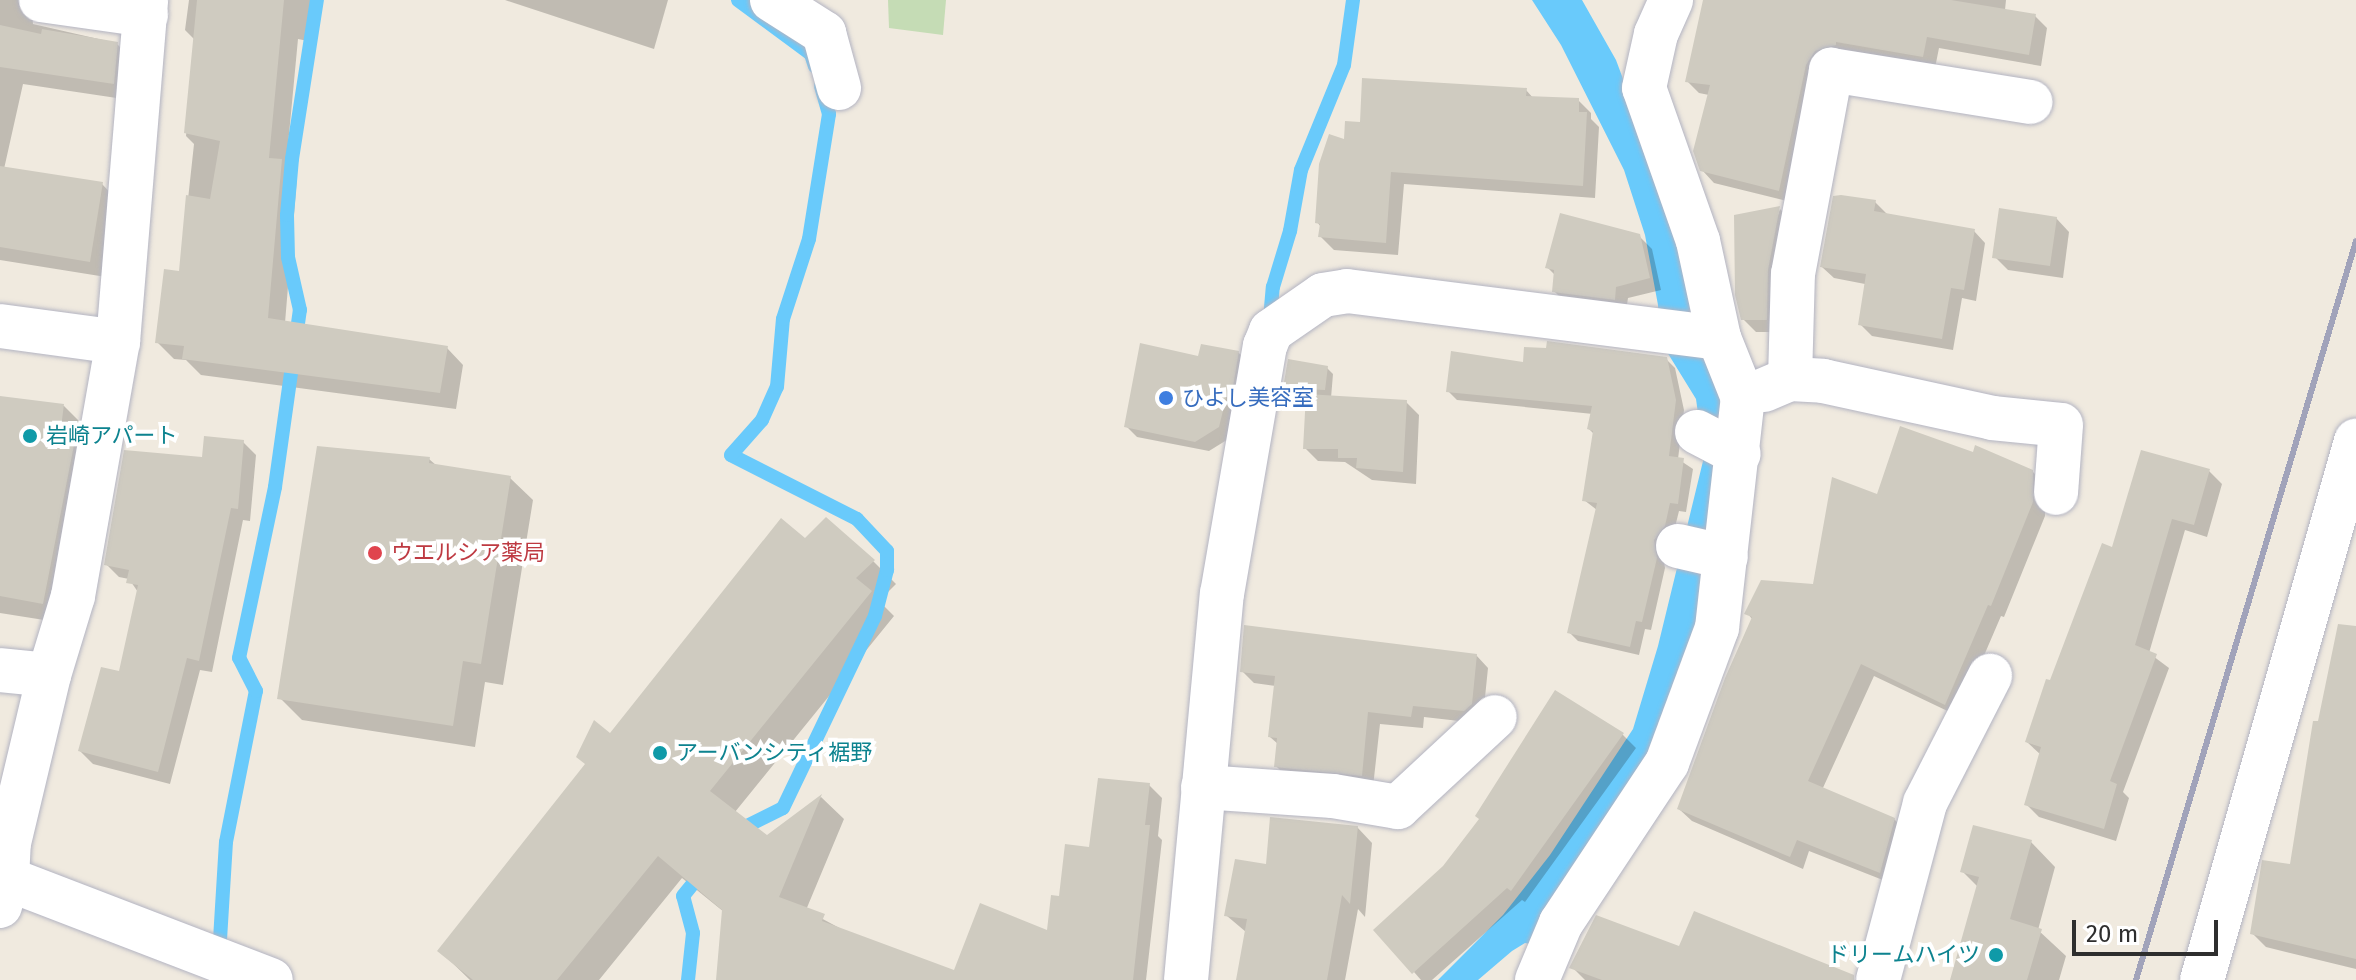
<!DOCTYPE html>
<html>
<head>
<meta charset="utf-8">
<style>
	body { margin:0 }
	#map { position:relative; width:2356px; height:980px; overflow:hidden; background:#f0eadf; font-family:"Fira Sans","Noto Sans JP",sans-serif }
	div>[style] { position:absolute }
	.cemetery>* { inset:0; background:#c5dcb5 }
	.water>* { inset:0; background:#69cafb }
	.shadow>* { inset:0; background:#0003 }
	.stream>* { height:14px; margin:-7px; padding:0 7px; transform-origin:7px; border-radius:7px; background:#69cafb }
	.building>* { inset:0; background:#cfcbc0 }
	.roads { filter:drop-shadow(0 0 2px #b3b4c2) drop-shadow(0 0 2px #b3b4c2) }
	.minor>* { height:44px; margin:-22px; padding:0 22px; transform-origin:22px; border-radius:22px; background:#fff }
	.rail>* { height:6px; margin:-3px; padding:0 3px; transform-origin:3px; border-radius:3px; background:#a1a3ba }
	.dots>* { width:22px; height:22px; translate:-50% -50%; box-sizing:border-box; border:4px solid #fff; border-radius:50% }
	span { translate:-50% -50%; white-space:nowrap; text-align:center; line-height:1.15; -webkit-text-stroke:8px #fff; paint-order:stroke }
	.shop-label { font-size:22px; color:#366cbe }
	.left { translate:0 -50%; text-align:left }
	.culture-label { font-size:22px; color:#0d838f }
	.right { translate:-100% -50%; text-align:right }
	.health-label { font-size:22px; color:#be3a42 }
	.scale { position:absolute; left:2072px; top:920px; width:146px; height:36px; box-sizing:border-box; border:4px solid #2e2e2e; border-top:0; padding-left:10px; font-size:24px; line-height:28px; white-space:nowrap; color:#2e2e2e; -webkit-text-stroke:6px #fff; paint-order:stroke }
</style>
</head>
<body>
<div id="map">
	<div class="cemetery">
		<div style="clip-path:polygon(888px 0,946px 0,943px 35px,889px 28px)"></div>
	</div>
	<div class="water">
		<div style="clip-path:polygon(1532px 0,1582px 0,1616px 60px,1658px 173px,1722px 392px,1725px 504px,1676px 707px,1530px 944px,1525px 943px,1512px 951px,1478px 980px,1438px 980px,1503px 915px,1550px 855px,1633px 729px,1658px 646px,1704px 457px,1696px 399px,1659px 339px,1658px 305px,1645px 235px,1624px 170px,1561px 45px)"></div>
	</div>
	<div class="shadow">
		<div style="clip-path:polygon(0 0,39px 0,32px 13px,33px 24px,116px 43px,133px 60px,130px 100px,23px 84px,4px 169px,102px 184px,118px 201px,106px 277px,0 260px)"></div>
		<div style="clip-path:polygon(189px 0,321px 0,313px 42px,298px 39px,286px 166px,297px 178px,285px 323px,447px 348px,463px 365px,456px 409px,201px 375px,186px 360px,174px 359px,157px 342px,180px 273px,194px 144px,186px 136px,195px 40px,185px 30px)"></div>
		<div style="clip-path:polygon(505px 0,668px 0,654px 49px)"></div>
		<div style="clip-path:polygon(1707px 0,2006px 0,2005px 10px,2035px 16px,2047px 28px,2041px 66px,1939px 48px,1935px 68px,1848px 53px,1791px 202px,1714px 183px,1702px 170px,1709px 95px,1699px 93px,1687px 81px)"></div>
		<div style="clip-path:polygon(1526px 90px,1534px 99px,1578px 100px,1591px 113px,1591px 119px,1599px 127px,1595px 198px,1404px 184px,1398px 255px,1334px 250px,1321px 237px,1321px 227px,1317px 222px,1346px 142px,1362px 124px)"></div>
		<div style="clip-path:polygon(1875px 202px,1887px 214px,1974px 231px,1985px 243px,1976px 301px,1962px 298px,1953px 350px,1872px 336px,1860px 324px,1865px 284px,1834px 278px,1822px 267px)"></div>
		<div style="clip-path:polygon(1780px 209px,1792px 221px,1779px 332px,1756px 332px,1743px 319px)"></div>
		<div style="clip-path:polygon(2056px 218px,2069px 232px,2063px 278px,2008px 270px,1995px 257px)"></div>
		<div style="clip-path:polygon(1639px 236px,1652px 249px,1661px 290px,1628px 298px,1626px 311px,1566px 303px,1554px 291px,1556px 276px,1547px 267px)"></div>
		<div style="clip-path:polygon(1238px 352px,1249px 364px,1230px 438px,1209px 451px,1137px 437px,1126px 426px,1200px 359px)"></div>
		<div style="clip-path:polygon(1666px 359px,1675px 368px,1684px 410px,1678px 459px,1693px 469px,1686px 512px,1679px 511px,1673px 535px,1662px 549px,1665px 568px,1651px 630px,1645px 629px,1639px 655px,1578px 641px,1569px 632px,1597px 510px,1584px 500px,1594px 434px,1589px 429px,1593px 414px,1457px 400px,1448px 391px,1525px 364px)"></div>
		<div style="clip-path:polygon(1327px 368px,1333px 374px,1331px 398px,1406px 402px,1419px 415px,1416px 484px,1372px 480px,1345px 462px,1318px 461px,1305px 448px,1308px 394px,1291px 394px,1285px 388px)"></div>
		<div style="clip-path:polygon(0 398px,64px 406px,84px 426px,63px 623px,0 613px)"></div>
		<div style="clip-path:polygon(243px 442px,256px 455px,250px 521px,243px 520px,212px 672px,200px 670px,170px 784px,93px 764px,80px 751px,120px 674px,138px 592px,129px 579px,119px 577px,106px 564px,204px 459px)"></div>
		<div style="clip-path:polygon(429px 459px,437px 466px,510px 478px,533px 500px,503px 685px,485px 682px,475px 747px,302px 720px,280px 698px)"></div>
		<div style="clip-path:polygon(2032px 471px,2045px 484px,2045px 516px,2004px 617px,2001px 616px,1958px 716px,1874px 676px,1822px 790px,1894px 819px,1907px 832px,1893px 884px,1809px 851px,1803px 869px,1692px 821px,1679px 809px,1753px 620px,1747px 613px,1815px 586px,1878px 497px)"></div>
		<div style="clip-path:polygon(2209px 471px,2222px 484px,2207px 537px,2185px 530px,2149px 653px,2169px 668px,2123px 792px,2129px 798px,2116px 841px,2039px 817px,2026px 804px,2041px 755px,2027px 742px,2113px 549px)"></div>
		<div style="clip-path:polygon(806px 540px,873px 561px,896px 584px,879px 601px,894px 616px,735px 812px,767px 837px,821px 797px,844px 819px,806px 910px,936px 980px,718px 980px,724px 912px,682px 878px,599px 980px,470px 980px,440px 951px,610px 736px)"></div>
		<div style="clip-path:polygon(2356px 646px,2356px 969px,2266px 947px,2252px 933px,2292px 866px,2320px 724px)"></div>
		<div style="clip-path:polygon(1476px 655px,1488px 668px,1483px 717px,1477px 723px,1424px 717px,1423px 728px,1380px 724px,1373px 787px,1288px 778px,1276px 766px,1278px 744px,1270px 737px,1276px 686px,1254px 683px,1242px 671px)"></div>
		<div style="clip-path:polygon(1555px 693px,1623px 735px,1636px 748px,1525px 902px,1522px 900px,1432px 980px,1421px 980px,1414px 972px,1445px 867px,1481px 819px)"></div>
		<div style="clip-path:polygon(1149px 785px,1162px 798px,1158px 836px,1162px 840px,1146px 980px,956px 980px,1049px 933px,1061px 899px,1091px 849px)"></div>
		<div style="clip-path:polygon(1357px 827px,1372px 843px,1365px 917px,1358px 909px,1345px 980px,1238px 980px,1246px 932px,1227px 916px,1267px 866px)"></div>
		<div style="clip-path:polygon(2031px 842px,2055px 867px,2038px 930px,2066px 956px,2059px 980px,1952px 980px,1978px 887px,1962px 871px)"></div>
		<div style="clip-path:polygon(1572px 967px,1850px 980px,1585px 980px)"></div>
	</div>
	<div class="stream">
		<div style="left:738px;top:0;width:91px;rotate:36.5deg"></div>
		<div style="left:811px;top:54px;width:13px;rotate:72deg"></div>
		<div style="left:1270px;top:319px;width:32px;rotate:-85deg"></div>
		<div style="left:1273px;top:287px;width:59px;rotate:-73.1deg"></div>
		<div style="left:1290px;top:231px;width:62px;rotate:-79.8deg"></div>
		<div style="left:1301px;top:170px;width:113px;rotate:-67.7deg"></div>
		<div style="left:1344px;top:65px;width:66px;rotate:-82.1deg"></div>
		<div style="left:737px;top:831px;width:51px;rotate:-26.6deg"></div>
		<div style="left:783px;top:808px;width:213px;rotate:-64.4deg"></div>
		<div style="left:875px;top:616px;width:48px;rotate:-75.4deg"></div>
		<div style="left:887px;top:570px;width:19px;rotate:-90deg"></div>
		<div style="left:887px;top:551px;width:44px;rotate:-133.2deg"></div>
		<div style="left:857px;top:519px;width:141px;rotate:-153.1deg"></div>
		<div style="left:731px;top:455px;width:47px;rotate:-48.5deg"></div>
		<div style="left:762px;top:420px;width:36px;rotate:-66deg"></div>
		<div style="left:777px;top:387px;width:68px;rotate:-85deg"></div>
		<div style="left:783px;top:319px;width:84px;rotate:-72deg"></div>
		<div style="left:809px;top:239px;width:127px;rotate:-80.9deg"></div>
		<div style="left:829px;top:114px;width:29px;rotate:-106deg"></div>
		<div style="left:219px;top:956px;width:114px;rotate:-86.5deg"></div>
		<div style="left:226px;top:842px;width:154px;rotate:-78.8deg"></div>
		<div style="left:256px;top:691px;width:37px;rotate:-117deg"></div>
		<div style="left:239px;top:658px;width:175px;rotate:-78.1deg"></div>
		<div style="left:275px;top:487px;width:179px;rotate:-82deg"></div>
		<div style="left:300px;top:310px;width:54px;rotate:-102.8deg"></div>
		<div style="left:288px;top:257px;width:42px;rotate:-91.4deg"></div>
		<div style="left:287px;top:215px;width:56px;rotate:-84.9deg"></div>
		<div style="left:292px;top:159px;width:161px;rotate:-81.1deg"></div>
		<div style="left:688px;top:980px;width:47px;rotate:-83.9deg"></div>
		<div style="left:693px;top:933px;width:38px;rotate:-105deg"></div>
		<div style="left:683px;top:896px;width:32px;rotate:-51deg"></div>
	</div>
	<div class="building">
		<div style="clip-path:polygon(197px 0,284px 0,269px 158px,282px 159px,268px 318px,448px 346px,440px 393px,182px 359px,184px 346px,155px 343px,164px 269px,179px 271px,186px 195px,210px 199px,220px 141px,184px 133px)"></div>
		<div style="clip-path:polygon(1703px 0,1951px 0,2036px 14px,2029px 55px,1927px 37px,1923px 57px,1836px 42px,1836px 45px,1815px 51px,1806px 65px,1779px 191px,1700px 171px,1693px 151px,1710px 85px,1685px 82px)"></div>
		<div style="clip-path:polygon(0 25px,41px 34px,42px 29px,118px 42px,114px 84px,0 67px)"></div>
		<div style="clip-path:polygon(1362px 78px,1527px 88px,1526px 96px,1579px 98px,1579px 112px,1587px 112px,1583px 186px,1391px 172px,1386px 243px,1318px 237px,1320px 224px,1315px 223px,1319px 164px,1329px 134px,1344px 139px,1345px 121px,1360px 122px)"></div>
		<div style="clip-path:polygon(0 166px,103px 182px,90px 262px,0 247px)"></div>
		<div style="clip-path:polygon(1841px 195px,1876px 200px,1874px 211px,1975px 229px,1964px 290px,1951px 288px,1942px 339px,1858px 325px,1866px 274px,1820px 267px,1833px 196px)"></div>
		<div style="clip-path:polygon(1780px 206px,1768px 270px,1767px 320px,1741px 320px,1735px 295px,1734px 215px)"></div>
		<div style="clip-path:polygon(1999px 208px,2057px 217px,2050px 266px,1992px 258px)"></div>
		<div style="clip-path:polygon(1560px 213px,1640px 234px,1650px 278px,1616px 287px,1615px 300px,1552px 292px,1554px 270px,1545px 268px)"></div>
		<div style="clip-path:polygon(1547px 341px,1667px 357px,1676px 400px,1669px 456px,1684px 458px,1678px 504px,1670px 503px,1665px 526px,1654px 540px,1657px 558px,1642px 622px,1636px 621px,1630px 647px,1567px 633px,1597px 503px,1582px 501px,1593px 431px,1587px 429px,1592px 406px,1446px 392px,1451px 351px,1523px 362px,1524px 347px,1546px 348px)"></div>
		<div style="clip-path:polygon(1140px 343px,1198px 356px,1201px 344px,1239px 351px,1233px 387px,1229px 386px,1219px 427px,1195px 442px,1124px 427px)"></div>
		<div style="clip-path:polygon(1288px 359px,1328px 366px,1325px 390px,1283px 388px)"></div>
		<div style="clip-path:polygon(1306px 394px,1407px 400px,1403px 472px,1356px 468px,1357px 458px,1338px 458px,1338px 449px,1303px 449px)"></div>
		<div style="clip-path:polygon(0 396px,64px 404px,59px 444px,74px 445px,43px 604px,0 596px)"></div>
		<div style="clip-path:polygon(1900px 426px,1973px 452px,1975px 445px,2033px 470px,2033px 502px,1991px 606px,1988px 605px,1945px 705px,1861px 664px,1808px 781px,1895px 818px,1880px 873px,1797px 840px,1790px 857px,1677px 809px,1725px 678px,1752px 617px,1744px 614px,1761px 580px,1813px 584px,1832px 477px,1877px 494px)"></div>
		<div style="clip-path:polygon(204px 436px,244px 440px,238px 509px,231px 508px,199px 661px,187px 658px,158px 772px,78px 751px,101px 667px,119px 671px,138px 585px,126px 583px,129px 570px,104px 565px,124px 450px,202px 457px)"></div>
		<div style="clip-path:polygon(317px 446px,430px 457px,429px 463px,511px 476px,481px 664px,463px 661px,453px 726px,277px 699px)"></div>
		<div style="clip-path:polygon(2141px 450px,2210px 469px,2194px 525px,2172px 519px,2135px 645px,2157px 654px,2110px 781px,2117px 784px,2104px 829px,2024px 805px,2041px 747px,2025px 742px,2046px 679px,2050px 680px,2102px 543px,2112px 547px)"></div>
		<div style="clip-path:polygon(826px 517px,875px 560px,856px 578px,872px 591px,710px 791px,767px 835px,822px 794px,779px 897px,825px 914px,822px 921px,954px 970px,980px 903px,1047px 930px,1051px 895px,1059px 896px,1065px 844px,1089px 847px,1098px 778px,1150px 783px,1145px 825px,1150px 825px,1133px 980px,716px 980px,722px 910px,658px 856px,557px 980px,473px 980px,437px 951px,585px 764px,576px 757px,594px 720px,610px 733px,781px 518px,805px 538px)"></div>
		<div style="clip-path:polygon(2338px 624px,2356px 626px,2356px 959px,2250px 934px,2262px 860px,2290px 864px,2313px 721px,2318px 721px)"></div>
		<div style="clip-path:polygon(1244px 625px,1477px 654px,1472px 704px,1464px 711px,1413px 706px,1411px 717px,1368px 712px,1362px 776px,1274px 767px,1277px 738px,1268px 737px,1275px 676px,1240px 672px)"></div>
		<div style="clip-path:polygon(1555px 690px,1624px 733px,1511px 891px,1507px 888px,1412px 974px,1373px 930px,1443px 866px,1479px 819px,1475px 816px)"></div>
		<div style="clip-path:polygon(1270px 817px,1358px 826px,1350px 904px,1342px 895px,1327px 980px,1236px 980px,1247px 919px,1224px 916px,1235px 859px,1266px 864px)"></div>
		<div style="clip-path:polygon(1973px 825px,2032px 840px,2010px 919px,2042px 929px,2027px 980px,1950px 980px,1979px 877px,1960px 872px)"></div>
		<div style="clip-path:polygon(1694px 911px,1854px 975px,1854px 980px,1602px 980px,1569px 968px,1596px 915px,1679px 946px)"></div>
	</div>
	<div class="roads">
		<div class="minor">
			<div style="left:41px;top:0;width:106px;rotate:8.1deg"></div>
			<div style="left:772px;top:0;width:62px;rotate:32.4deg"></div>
			<div style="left:824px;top:33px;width:57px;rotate:74.7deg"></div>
			<div style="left:0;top:326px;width:119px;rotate:7.7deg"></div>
			<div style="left:1790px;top:379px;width:105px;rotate:-88.4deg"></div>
			<div style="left:1793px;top:274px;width:208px;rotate:-79.4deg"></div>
			<div style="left:1831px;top:70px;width:202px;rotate:9.1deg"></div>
			<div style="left:1764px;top:390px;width:28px;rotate:-23deg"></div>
			<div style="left:1790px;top:379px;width:33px;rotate:3deg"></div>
			<div style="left:1823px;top:381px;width:173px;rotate:12.3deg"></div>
			<div style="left:1992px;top:418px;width:69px;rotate:5.8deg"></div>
			<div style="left:2061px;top:425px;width:68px;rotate:94.2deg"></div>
			<div style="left:1697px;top:432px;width:47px;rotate:27.6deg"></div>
			<div style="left:1678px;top:546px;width:49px;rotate:12.9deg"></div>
			<div style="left:0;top:670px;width:49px;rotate:5.8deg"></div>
			<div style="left:1203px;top:787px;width:130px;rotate:4deg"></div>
			<div style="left:1333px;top:796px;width:66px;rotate:9.6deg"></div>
			<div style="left:1398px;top:807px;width:132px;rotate:-42.9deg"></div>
			<div style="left:0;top:876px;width:290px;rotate:21deg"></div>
			<div style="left:0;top:906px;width:29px;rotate:-76deg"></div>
			<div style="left:7px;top:878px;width:35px;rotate:-87deg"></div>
			<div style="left:9px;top:843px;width:173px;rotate:-76.6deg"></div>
			<div style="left:49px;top:675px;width:83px;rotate:-73.1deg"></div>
			<div style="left:73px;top:596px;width:258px;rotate:-80deg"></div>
			<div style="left:118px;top:342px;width:343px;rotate:-85.3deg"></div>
			<div style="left:1186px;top:980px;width:388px;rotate:-84.7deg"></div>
			<div style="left:1222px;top:594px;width:252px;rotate:-80.2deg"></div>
			<div style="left:1265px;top:346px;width:16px;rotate:-68deg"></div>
			<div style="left:1271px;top:331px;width:63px;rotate:-34.7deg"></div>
			<div style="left:1323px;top:295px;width:24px;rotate:-9deg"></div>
			<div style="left:1347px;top:291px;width:375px;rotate:7.2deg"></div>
			<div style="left:1537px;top:980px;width:62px;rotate:-67.2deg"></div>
			<div style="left:1561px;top:923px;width:192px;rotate:-56.5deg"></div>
			<div style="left:1667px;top:763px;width:144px;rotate:-69.7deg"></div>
			<div style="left:1717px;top:628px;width:231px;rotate:-83.6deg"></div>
			<div style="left:1743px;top:398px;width:65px;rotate:-111.8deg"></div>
			<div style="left:1719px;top:338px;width:99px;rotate:-102.2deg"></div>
			<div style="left:1698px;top:241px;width:162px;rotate:-109.4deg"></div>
			<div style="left:1644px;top:88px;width:55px;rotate:-77.5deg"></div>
			<div style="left:1656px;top:34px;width:37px;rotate:-66deg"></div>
			<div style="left:1878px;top:980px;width:183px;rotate:-75.1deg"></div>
			<div style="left:1925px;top:803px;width:143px;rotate:-62.9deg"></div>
			<div style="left:2202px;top:980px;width:561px;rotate:-74.05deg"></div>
		</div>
	</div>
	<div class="rail">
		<div style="left:2136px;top:980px;width:771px;rotate:-73.42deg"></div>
	</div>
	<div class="dots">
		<div style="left:1166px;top:398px;background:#3f7fe0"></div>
		<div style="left:30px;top:436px;background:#0f9aa8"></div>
		<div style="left:375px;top:553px;background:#e0444e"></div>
		<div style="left:660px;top:753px;background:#0f9aa8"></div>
		<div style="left:1996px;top:955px;background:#0f9aa8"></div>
	</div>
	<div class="shop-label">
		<span class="left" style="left:1182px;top:398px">ひよし美容室</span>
	</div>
	<div class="culture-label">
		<span class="left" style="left:46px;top:436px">岩崎アパート</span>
		<span class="left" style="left:676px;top:753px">アーバンシティ裾野</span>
		<span class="right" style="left:1980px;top:955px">ドリームハイツ</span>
	</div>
	<div class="health-label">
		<span class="left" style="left:391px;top:553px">ウエルシア薬局</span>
	</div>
	<div class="scale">20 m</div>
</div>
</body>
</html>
